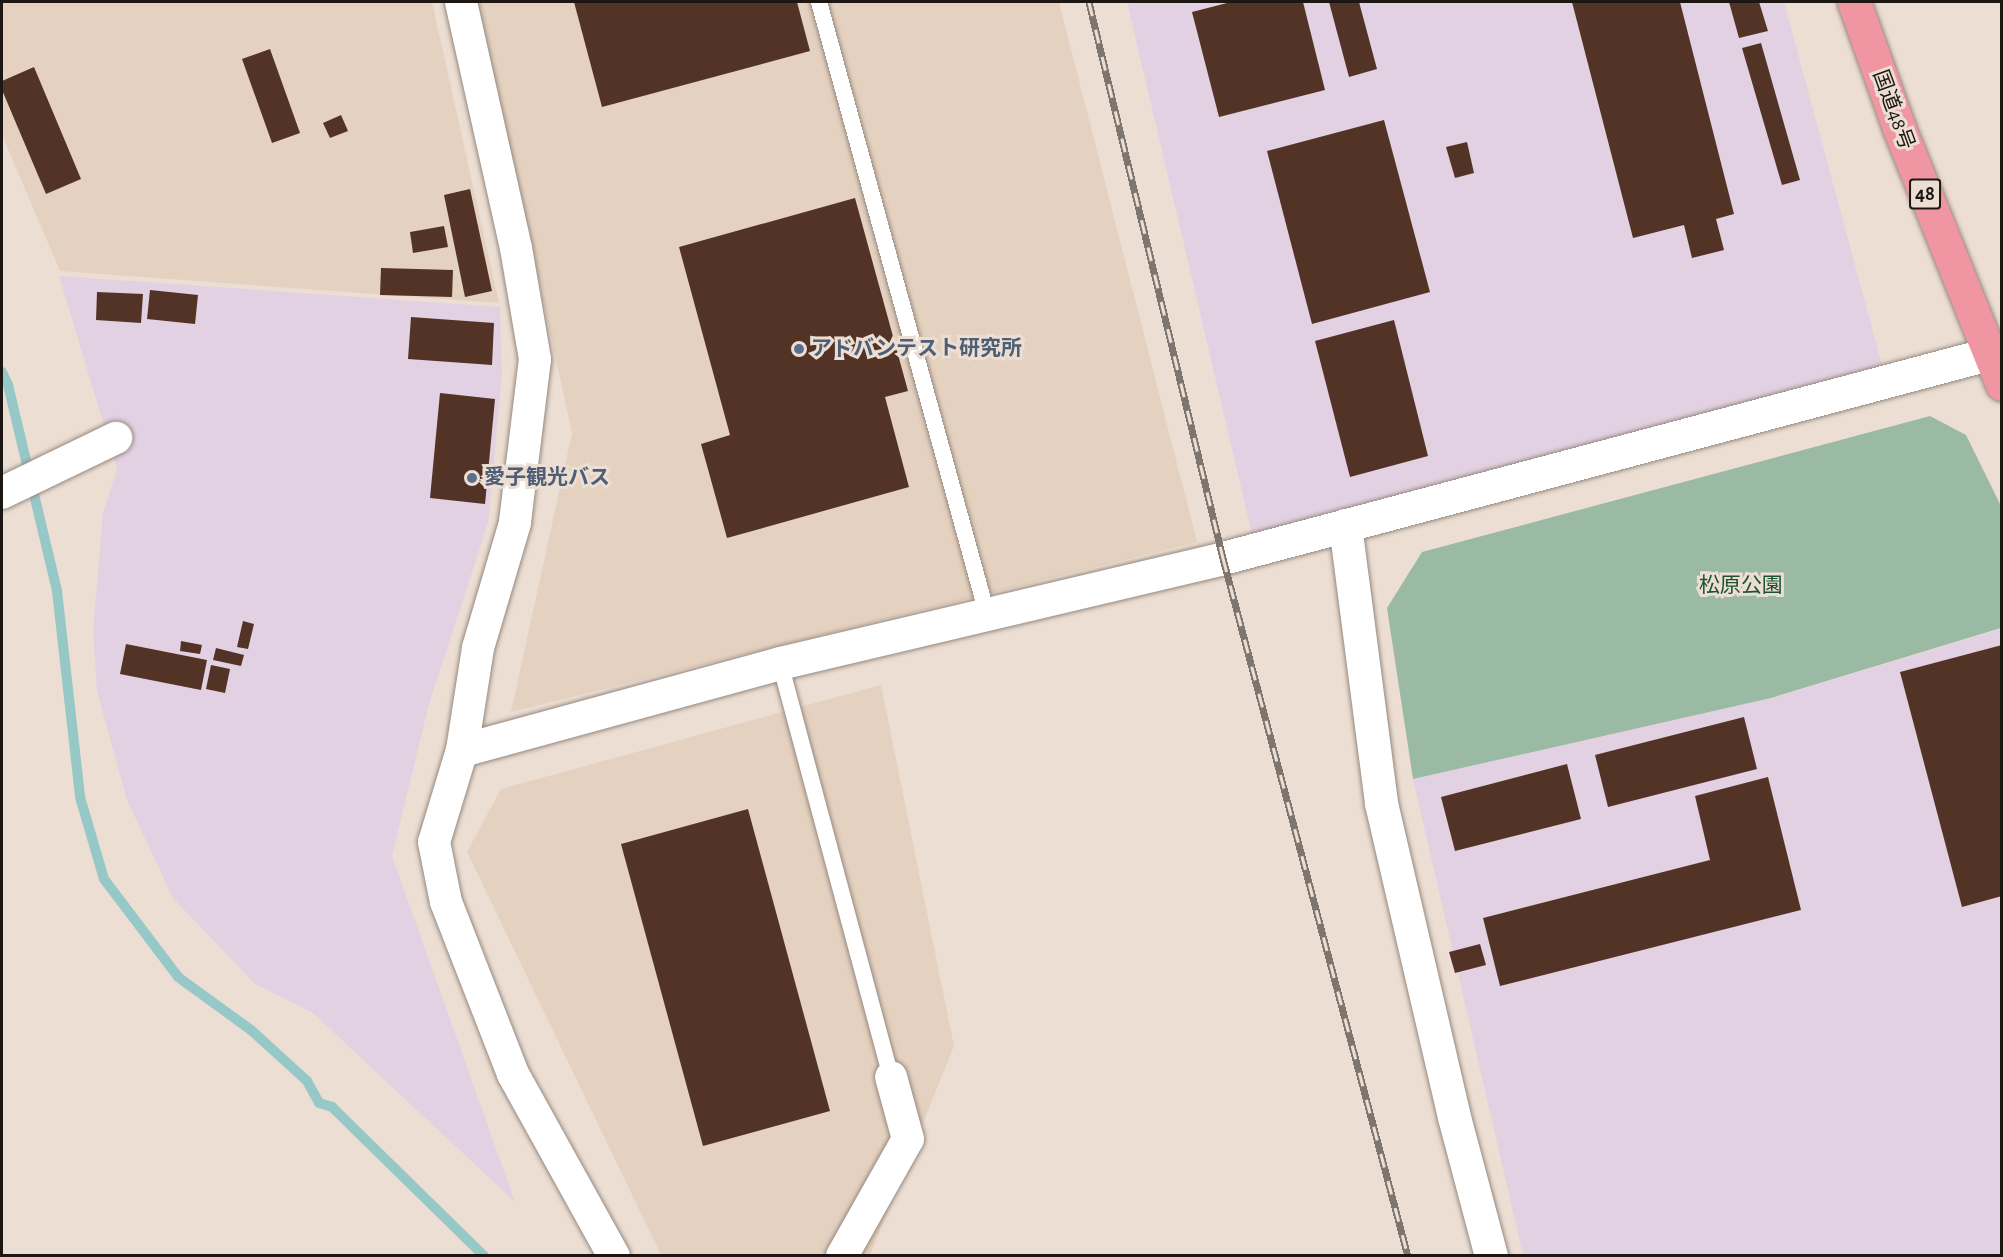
<!DOCTYPE html>
<html>
<head>
<meta charset="utf-8">
<style>
	body { margin:0 }
	#map { position:relative; width:2003px; height:1257px; overflow:hidden; background:#ecded3; font-family:"Alegreya Sans","Noto Sans JP",sans-serif }
	div>[style] { position:absolute }
	.built>* { inset:0; background:#e5d1c0 }
	.industrial>* { inset:0; background:#e2d1e2 }
	.green>* { inset:0; background:#9bbaa4 }
	.stream>* { height:10px; margin:-5px; padding:0 5px; transform-origin:5px; border-radius:5px; background:#97c8c8 }
	.building>* { inset:0; background:#523325 }
	.roads { filter:drop-shadow(0 0 2px #96897f) drop-shadow(0 0 2px #96897f) }
	.service>* { height:16px; margin:-8px; padding:0 8px; transform-origin:8px; border-radius:8px; background:#fff }
	.minor>* { height:32px; margin:-16px; padding:0 16px; transform-origin:16px; border-radius:16px; background:#fff }
	.tertiary>* { height:33px; margin:-16.5px; padding:0 16.5px; transform-origin:16.5px; border-radius:16.5px; background:#fff }
	.trunk>* { height:33px; margin:-16.5px; padding:0 16.5px; transform-origin:16.5px; border-radius:16.5px; background:#f096a2 }
	.rail>* { height:7px; margin-top:-3.5px; transform-origin:0; background:repeating-linear-gradient(90deg,#ecded3 0 14px,#7e756e 0 28px); box-sizing:border-box; border-block:2px solid #7e756e }
	.dots>* { width:16px; height:16px; translate:-50% -50%; box-sizing:border-box; border:3px solid #ecded3; border-radius:50% }
	span { translate:-50% -50%; white-space:nowrap; text-align:center; line-height:1.15; -webkit-text-stroke:6px #ecded3; paint-order:stroke }
	.shield-label span { padding:2px 4px; background:#ecded3; border:2px solid; border-radius:4px; -webkit-text-stroke-width:0 }
	.shield-label { font-size:20px; color:#1c1713; font-weight:700 }
	.street-label { font-size:21px; color:#1c1713 }
	.service-label { font-size:21px; color:#4e5e75; font-weight:700 }
	.left { translate:0 -50%; text-align:left }
	.park-label { font-size:21px; color:#1a5130 }
	.frame { position:absolute; inset:0; border:3px solid #1c1713; pointer-events:none }
</style>
</head>
<body>
<div id="map">
	<div class="built">
		<div style="clip-path:polygon(2px 2px,432px 2px,499px 303px,60px 271px,2px 135px)"></div>
		<div style="clip-path:polygon(478px 2px,1059px 2px,1197px 542px,511px 712px,572px 433px)"></div>
		<div style="clip-path:polygon(881px 685px,954px 1046px,870px 1255px,661px 1255px,467px 852px,501px 789px)"></div>
	</div>
	<div class="industrial">
		<div style="clip-path:polygon(1127px 2px,1784px 2px,1882px 365px,1568px 453px,1252px 534px)"></div>
		<div style="clip-path:polygon(59px 276px,500px 307px,502px 374px,488px 523px,429px 704px,392px 856px,515px 1202px,313px 1013px,255px 984px,173px 898px,127px 800px,97px 691px,93px 630px,103px 513px,117px 469px)"></div>
		<div style="clip-path:polygon(2001px 629px,2001px 1255px,1523px 1255px,1413px 779px,1771px 698px)"></div>
	</div>
	<div class="green">
		<div style="clip-path:polygon(1930px 416px,1966px 435px,2001px 506px,2001px 628px,1771px 698px,1413px 779px,1387px 608px,1422px 552px)"></div>
	</div>
	<div class="stream">
		<div style="left:2px;top:372px;width:14px;rotate:65deg"></div>
		<div style="left:8px;top:385px;width:212px;rotate:76.6deg"></div>
		<div style="left:57px;top:591px;width:207px;rotate:83.6deg"></div>
		<div style="left:80px;top:797px;width:85px;rotate:73.7deg"></div>
		<div style="left:104px;top:879px;width:123px;rotate:52.9deg"></div>
		<div style="left:178px;top:977px;width:90px;rotate:36deg"></div>
		<div style="left:251px;top:1030px;width:76px;rotate:42.3deg"></div>
		<div style="left:307px;top:1081px;width:25px;rotate:61deg"></div>
		<div style="left:319px;top:1103px;width:14px;rotate:17deg"></div>
		<div style="left:332px;top:1107px;width:213px;rotate:44.4deg"></div>
	</div>
	<div class="building">
		<div style="clip-path:polygon(574px 2px,797px 2px,810px 51px,602px 107px)"></div>
		<div style="clip-path:polygon(1231px 2px,1303px 2px,1325px 90px,1219px 117px,1192px 12px)"></div>
		<div style="clip-path:polygon(1329px 2px,1359px 2px,1377px 69px,1349px 77px)"></div>
		<div style="clip-path:polygon(1572px 2px,1680px 2px,1734px 214px,1716px 219px,1724px 250px,1692px 258px,1684px 225px,1633px 238px)"></div>
		<div style="clip-path:polygon(1729px 2px,1759px 2px,1768px 31px,1739px 38px)"></div>
		<div style="clip-path:polygon(1761px 43px,1800px 180px,1782px 185px,1742px 48px)"></div>
		<div style="clip-path:polygon(270px 49px,300px 133px,272px 143px,242px 59px)"></div>
		<div style="clip-path:polygon(34px 67px,81px 179px,46px 194px,2px 90px,2px 81px)"></div>
		<div style="clip-path:polygon(341px 115px,348px 131px,330px 138px,323px 123px)"></div>
		<div style="clip-path:polygon(1384px 120px,1430px 292px,1312px 324px,1267px 151px)"></div>
		<div style="clip-path:polygon(1467px 142px,1474px 173px,1455px 178px,1446px 147px)"></div>
		<div style="clip-path:polygon(470px 189px,492px 291px,465px 297px,444px 195px)"></div>
		<div style="clip-path:polygon(855px 198px,908px 391px,885px 397px,909px 487px,727px 538px,701px 444px,730px 435px,679px 247px)"></div>
		<div style="clip-path:polygon(444px 226px,448px 247px,413px 253px,410px 232px)"></div>
		<div style="clip-path:polygon(381px 268px,453px 270px,452px 297px,380px 295px)"></div>
		<div style="clip-path:polygon(150px 290px,198px 295px,195px 324px,147px 319px)"></div>
		<div style="clip-path:polygon(97px 292px,143px 294px,141px 323px,96px 320px)"></div>
		<div style="clip-path:polygon(411px 317px,494px 323px,492px 365px,408px 359px)"></div>
		<div style="clip-path:polygon(1394px 320px,1428px 456px,1350px 477px,1315px 341px)"></div>
		<div style="clip-path:polygon(440px 393px,495px 399px,485px 504px,430px 498px)"></div>
		<div style="clip-path:polygon(243px 621px,254px 624px,248px 649px,237px 647px)"></div>
		<div style="clip-path:polygon(181px 641px,202px 645px,200px 654px,180px 651px)"></div>
		<div style="clip-path:polygon(126px 644px,207px 660px,201px 690px,120px 674px)"></div>
		<div style="clip-path:polygon(2002px 645px,2002px 896px,1962px 907px,1900px 672px)"></div>
		<div style="clip-path:polygon(216px 648px,244px 655px,241px 666px,213px 660px)"></div>
		<div style="clip-path:polygon(211px 665px,230px 669px,225px 693px,206px 689px)"></div>
		<div style="clip-path:polygon(1744px 717px,1757px 769px,1608px 807px,1595px 755px)"></div>
		<div style="clip-path:polygon(1567px 764px,1581px 819px,1455px 851px,1441px 797px)"></div>
		<div style="clip-path:polygon(1768px 777px,1801px 910px,1500px 986px,1483px 918px,1710px 860px,1695px 796px)"></div>
		<div style="clip-path:polygon(748px 809px,830px 1111px,703px 1146px,621px 844px)"></div>
		<div style="clip-path:polygon(1480px 944px,1486px 965px,1455px 973px,1449px 952px)"></div>
	</div>
	<div class="roads">
		<div class="service">
			<div style="left:819px;top:2px;width:635px;rotate:74.65deg"></div>
			<div style="left:780px;top:663px;width:429px;rotate:75deg"></div>
		</div>
		<div class="minor">
			<div style="left:461px;top:2px;width:252px;rotate:77.4deg"></div>
			<div style="left:516px;top:248px;width:113px;rotate:80.3deg"></div>
			<div style="left:535px;top:359px;width:165px;rotate:97deg"></div>
			<div style="left:515px;top:523px;width:130px;rotate:106.5deg"></div>
			<div style="left:478px;top:648px;width:103px;rotate:98.9deg"></div>
			<div style="left:462px;top:750px;width:96px;rotate:106.9deg"></div>
			<div style="left:434px;top:842px;width:61px;rotate:78.7deg"></div>
			<div style="left:446px;top:902px;width:185px;rotate:68.7deg"></div>
			<div style="left:513px;top:1074px;width:208px;rotate:61deg"></div>
			<div style="left:2px;top:493px;width:127px;rotate:-25.8deg"></div>
			<div style="left:842px;top:1256px;width:134px;rotate:-60.6deg"></div>
			<div style="left:908px;top:1139px;width:64px;rotate:-105.3deg"></div>
		</div>
		<div class="tertiary">
			<div style="left:1345px;top:525px;width:280px;rotate:82.6deg"></div>
			<div style="left:1381px;top:803px;width:322px;rotate:76.9deg"></div>
			<div style="left:1454px;top:1117px;width:144px;rotate:75.1deg"></div>
			<div style="left:462px;top:750px;width:330px;rotate:-15.3deg"></div>
			<div style="left:780px;top:663px;width:455px;rotate:-13.3deg"></div>
			<div style="left:1223px;top:558px;width:792px;rotate:-14.93deg"></div>
		</div>
		<div class="trunk">
			<div style="left:1854px;top:2px;width:134px;rotate:70.3deg"></div>
			<div style="left:1899px;top:128px;width:276px;rotate:68.1deg"></div>
		</div>
	</div>
	<div class="rail">
		<div style="left:1089px;top:2px;width:572px;rotate:76.45deg"></div>
		<div style="left:1223px;top:558px;width:722px;rotate:75.16deg"></div>
	</div>
	<div class="dots">
		<div style="left:799px;top:349px;background:#5c6f8a"></div>
		<div style="left:472px;top:478px;background:#5c6f8a"></div>
	</div>
	<div class="shield-label">
		<span style="left:1925px;top:194px">48</span>
	</div>
	<div class="street-label">
		<span style="left:1893px;top:110px;rotate:70deg">国道48号</span>
	</div>
	<div class="service-label">
		<span class="left" style="left:811px;top:349px">アドバンテスト研究所</span>
		<span class="left" style="left:484px;top:478px">愛子観光バス</span>
	</div>
	<div class="park-label">
		<span style="left:1741px;top:586px">松原公園</span>
	</div>
	<div class="frame"></div>
</div>
</body>
</html>
